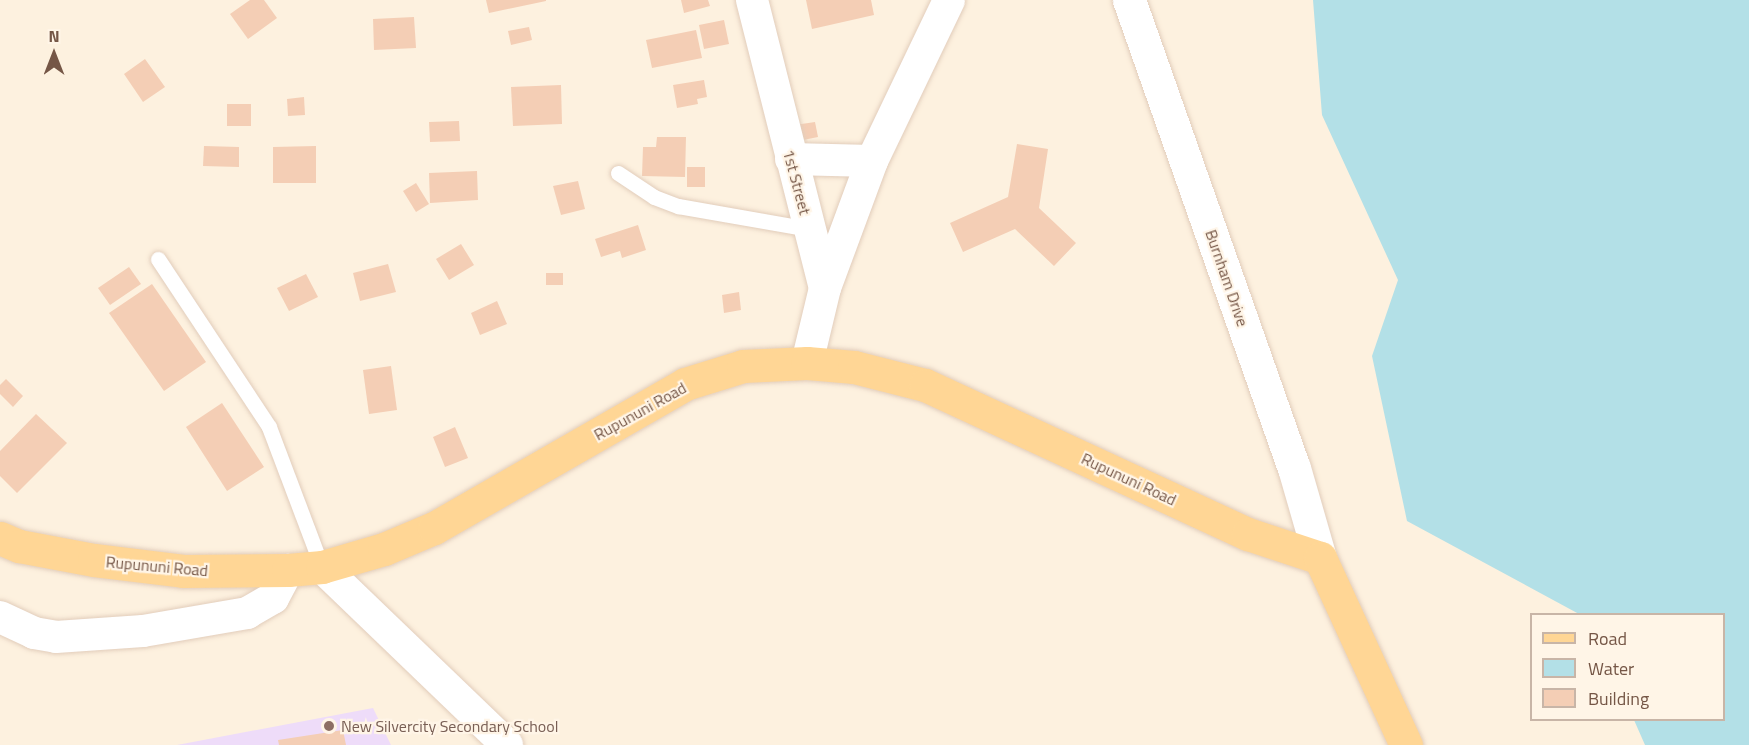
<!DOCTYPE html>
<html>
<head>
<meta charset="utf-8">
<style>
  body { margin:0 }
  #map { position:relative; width:1749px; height:745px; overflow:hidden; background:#fdf1df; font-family:"Titillium Web",sans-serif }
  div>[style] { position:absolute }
  .education>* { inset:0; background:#eedcf9 }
  .water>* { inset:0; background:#b3e0e7 }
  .building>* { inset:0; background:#f4ceb5 }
  .roads { filter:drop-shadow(0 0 2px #e2cdbb) drop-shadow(0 0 2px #e2cdbb) }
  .service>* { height:15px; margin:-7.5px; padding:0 7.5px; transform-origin:7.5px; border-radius:7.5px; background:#fff }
  .minor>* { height:32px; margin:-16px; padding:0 16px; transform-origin:16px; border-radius:16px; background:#fff }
  .tertiary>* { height:33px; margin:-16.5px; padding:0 16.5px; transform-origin:16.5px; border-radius:16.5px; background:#fff }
  .primary>* { height:33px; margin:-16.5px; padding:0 16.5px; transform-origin:16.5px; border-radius:16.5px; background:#ffd695 }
  .dots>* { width:16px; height:16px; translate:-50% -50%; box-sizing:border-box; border:3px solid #fff5e7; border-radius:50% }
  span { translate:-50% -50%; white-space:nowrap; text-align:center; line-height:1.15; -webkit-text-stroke:4.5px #fff5e7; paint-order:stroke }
  .street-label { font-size:16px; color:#755646 }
  .education-label { font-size:16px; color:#785e54 }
  .left { translate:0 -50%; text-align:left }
  .legend { position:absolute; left:1530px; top:613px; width:195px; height:108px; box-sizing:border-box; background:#fff5e7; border:2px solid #c8b5a7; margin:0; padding:8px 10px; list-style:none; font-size:18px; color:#755646 }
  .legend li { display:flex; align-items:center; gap:12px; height:30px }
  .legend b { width:30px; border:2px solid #c8b5a7 }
  .north { position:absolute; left:24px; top:24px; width:60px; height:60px; -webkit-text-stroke:4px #fff5e7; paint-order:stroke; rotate:0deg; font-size:16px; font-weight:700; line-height:24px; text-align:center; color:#755646 }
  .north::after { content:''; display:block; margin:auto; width:21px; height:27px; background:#755646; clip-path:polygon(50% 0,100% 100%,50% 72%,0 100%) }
</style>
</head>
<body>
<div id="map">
  <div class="education">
    <i style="clip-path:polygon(373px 708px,391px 745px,177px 745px)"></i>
  </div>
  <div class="water">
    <i style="clip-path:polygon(1313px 0,1749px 0,1749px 745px,1645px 745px,1634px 720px,1724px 720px,1724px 614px,1579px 614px,1407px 521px,1372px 356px,1398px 280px,1322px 115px)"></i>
  </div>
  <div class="building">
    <i style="clip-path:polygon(250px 0,264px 0,277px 18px,248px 39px,230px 14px)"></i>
    <i style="clip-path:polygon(486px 0,546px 0,546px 1px,489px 13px)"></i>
    <i style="clip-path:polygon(681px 0,708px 0,710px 6px,684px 13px)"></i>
    <i style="clip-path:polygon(806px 0,871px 0,874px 15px,812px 29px)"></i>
    <i style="clip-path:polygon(414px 17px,416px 48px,374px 50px,373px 19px)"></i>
    <i style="clip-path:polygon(724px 20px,729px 44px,704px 49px,699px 25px)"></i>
    <i style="clip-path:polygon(529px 27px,532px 40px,511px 45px,508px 31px)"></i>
    <i style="clip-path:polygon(696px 30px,702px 58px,652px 68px,646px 40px)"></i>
    <i style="clip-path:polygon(145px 59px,165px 87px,143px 102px,124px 74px)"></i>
    <i style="clip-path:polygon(704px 80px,707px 97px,697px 99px,698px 104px,677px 108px,673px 85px)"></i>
    <i style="clip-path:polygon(561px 85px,562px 124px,513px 126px,511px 87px)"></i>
    <i style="clip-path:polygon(304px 97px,305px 115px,288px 116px,287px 99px)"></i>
    <i style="clip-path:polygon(227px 104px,251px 104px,251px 126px,227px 126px)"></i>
    <i style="clip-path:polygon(459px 121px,460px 141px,430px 142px,429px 122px)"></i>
    <i style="clip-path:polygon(815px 122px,818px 137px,798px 141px,795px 125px)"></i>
    <i style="clip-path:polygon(657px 137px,686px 137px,685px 177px,642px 176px,643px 147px,656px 147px)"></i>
    <i style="clip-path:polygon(1017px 144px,1048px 149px,1039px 208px,1076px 243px,1054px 266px,1015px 229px,963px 252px,950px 223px,1008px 197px)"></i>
    <i style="clip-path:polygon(204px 146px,239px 147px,239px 167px,203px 166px)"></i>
    <i style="clip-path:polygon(316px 146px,316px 183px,273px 183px,273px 147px)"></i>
    <i style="clip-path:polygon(687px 167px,705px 167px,705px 187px,687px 187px)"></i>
    <i style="clip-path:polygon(477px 171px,478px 200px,430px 203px,429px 173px)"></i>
    <i style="clip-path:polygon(578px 181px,585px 209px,561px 215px,553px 186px)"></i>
    <i style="clip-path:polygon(416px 183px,429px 204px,416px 212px,403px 191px)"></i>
    <i style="clip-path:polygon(638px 225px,646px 250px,622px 258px,620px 251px,601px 257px,595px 239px)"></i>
    <i style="clip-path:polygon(461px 244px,474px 265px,449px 280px,436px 259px)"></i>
    <i style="clip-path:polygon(388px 264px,396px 292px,360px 301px,353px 273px)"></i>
    <i style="clip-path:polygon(129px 267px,141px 284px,110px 305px,98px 288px)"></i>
    <i style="clip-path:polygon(546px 273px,563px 273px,563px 285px,546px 285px)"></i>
    <i style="clip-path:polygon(306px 274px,318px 297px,289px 311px,277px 288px)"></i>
    <i style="clip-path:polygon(152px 284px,206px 362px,164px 391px,109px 313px)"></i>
    <i style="clip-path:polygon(739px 292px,741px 310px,724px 313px,722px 295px)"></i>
    <i style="clip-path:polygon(497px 301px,507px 324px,480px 335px,471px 313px)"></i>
    <i style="clip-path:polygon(391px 366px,397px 410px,369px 414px,363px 370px)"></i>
    <i style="clip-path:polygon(6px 379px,23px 396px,13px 407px,0 394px,0 385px)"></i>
    <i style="clip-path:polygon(222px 403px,264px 467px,227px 491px,186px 427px)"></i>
    <i style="clip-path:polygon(36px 414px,67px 443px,17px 493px,0 476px,0 451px)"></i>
    <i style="clip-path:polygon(455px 427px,468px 458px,445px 467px,433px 437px)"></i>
    <i style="clip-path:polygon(343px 730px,346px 745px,279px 745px,278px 740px)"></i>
  </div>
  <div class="roads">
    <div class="service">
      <i style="left:618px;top:173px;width:43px;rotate:33.7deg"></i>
      <i style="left:654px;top:197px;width:26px;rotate:21deg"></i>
      <i style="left:678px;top:206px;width:134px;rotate:9.9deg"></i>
      <i style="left:158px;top:259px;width:201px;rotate:56.5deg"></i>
      <i style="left:269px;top:427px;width:150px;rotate:69.3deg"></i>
    </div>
    <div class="minor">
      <i style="left:752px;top:0;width:297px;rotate:75.8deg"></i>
      <i style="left:791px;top:159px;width:81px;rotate:1.4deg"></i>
      <i style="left:807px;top:363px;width:77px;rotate:-76.5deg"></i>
      <i style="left:825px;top:288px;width:135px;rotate:-69.7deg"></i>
      <i style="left:872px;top:161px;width:178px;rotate:-64.4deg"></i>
      <i style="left:322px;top:567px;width:257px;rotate:43.9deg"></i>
      <i style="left:0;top:617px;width:38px;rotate:25deg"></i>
      <i style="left:34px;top:633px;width:22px;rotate:10deg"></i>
      <i style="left:56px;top:637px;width:87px;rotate:-3.9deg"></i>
      <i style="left:143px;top:631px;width:106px;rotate:-9.8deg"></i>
      <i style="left:247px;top:613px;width:30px;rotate:-30deg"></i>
      <i style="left:273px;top:598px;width:32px;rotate:-62deg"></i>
    </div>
    <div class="tertiary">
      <i style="left:1129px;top:0;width:496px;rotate:70.6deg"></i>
      <i style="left:1294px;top:468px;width:94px;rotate:73.9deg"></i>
    </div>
    <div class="primary">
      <i style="left:0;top:538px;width:21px;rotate:23deg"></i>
      <i style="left:19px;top:546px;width:76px;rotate:10.6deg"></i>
      <i style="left:94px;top:560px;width:90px;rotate:7deg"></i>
      <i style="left:183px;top:571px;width:105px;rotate:-0.5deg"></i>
      <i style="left:288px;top:570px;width:34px;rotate:-5deg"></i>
      <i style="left:322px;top:567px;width:65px;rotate:-16.2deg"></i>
      <i style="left:384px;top:549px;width:54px;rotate:-22.8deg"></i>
      <i style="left:434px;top:528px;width:289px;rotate:-29.8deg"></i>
      <i style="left:685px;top:384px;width:61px;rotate:-17.2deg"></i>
      <i style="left:743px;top:366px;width:64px;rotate:-2.7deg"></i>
      <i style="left:807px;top:363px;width:47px;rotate:4.9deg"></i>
      <i style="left:854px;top:367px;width:73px;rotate:14.2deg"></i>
      <i style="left:925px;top:385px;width:356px;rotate:24.8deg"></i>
      <i style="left:1248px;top:534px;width:76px;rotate:18.4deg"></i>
      <i style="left:1320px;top:558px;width:206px;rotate:65.3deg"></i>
    </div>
  </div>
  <div class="dots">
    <i style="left:329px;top:726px;background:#8d6e63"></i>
  </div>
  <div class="street-label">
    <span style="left:797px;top:182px;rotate:75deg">1st Street</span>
    <span style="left:1227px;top:278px;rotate:71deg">Burnham Drive</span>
    <span style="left:640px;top:411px;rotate:-29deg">Rupununi Road</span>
    <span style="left:1129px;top:479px;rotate:25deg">Rupununi Road</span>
    <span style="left:157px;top:566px;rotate:5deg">Rupununi Road</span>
  </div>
  <div class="education-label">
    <span class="left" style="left:341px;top:726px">New Silvercity Secondary School</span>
  </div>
  <ul class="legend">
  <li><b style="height:8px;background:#ffd695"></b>Road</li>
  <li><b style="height:16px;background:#b3e0e7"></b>Water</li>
  <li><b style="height:16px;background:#f4ceb5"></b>Building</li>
  </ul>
  <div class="north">N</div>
</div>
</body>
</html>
